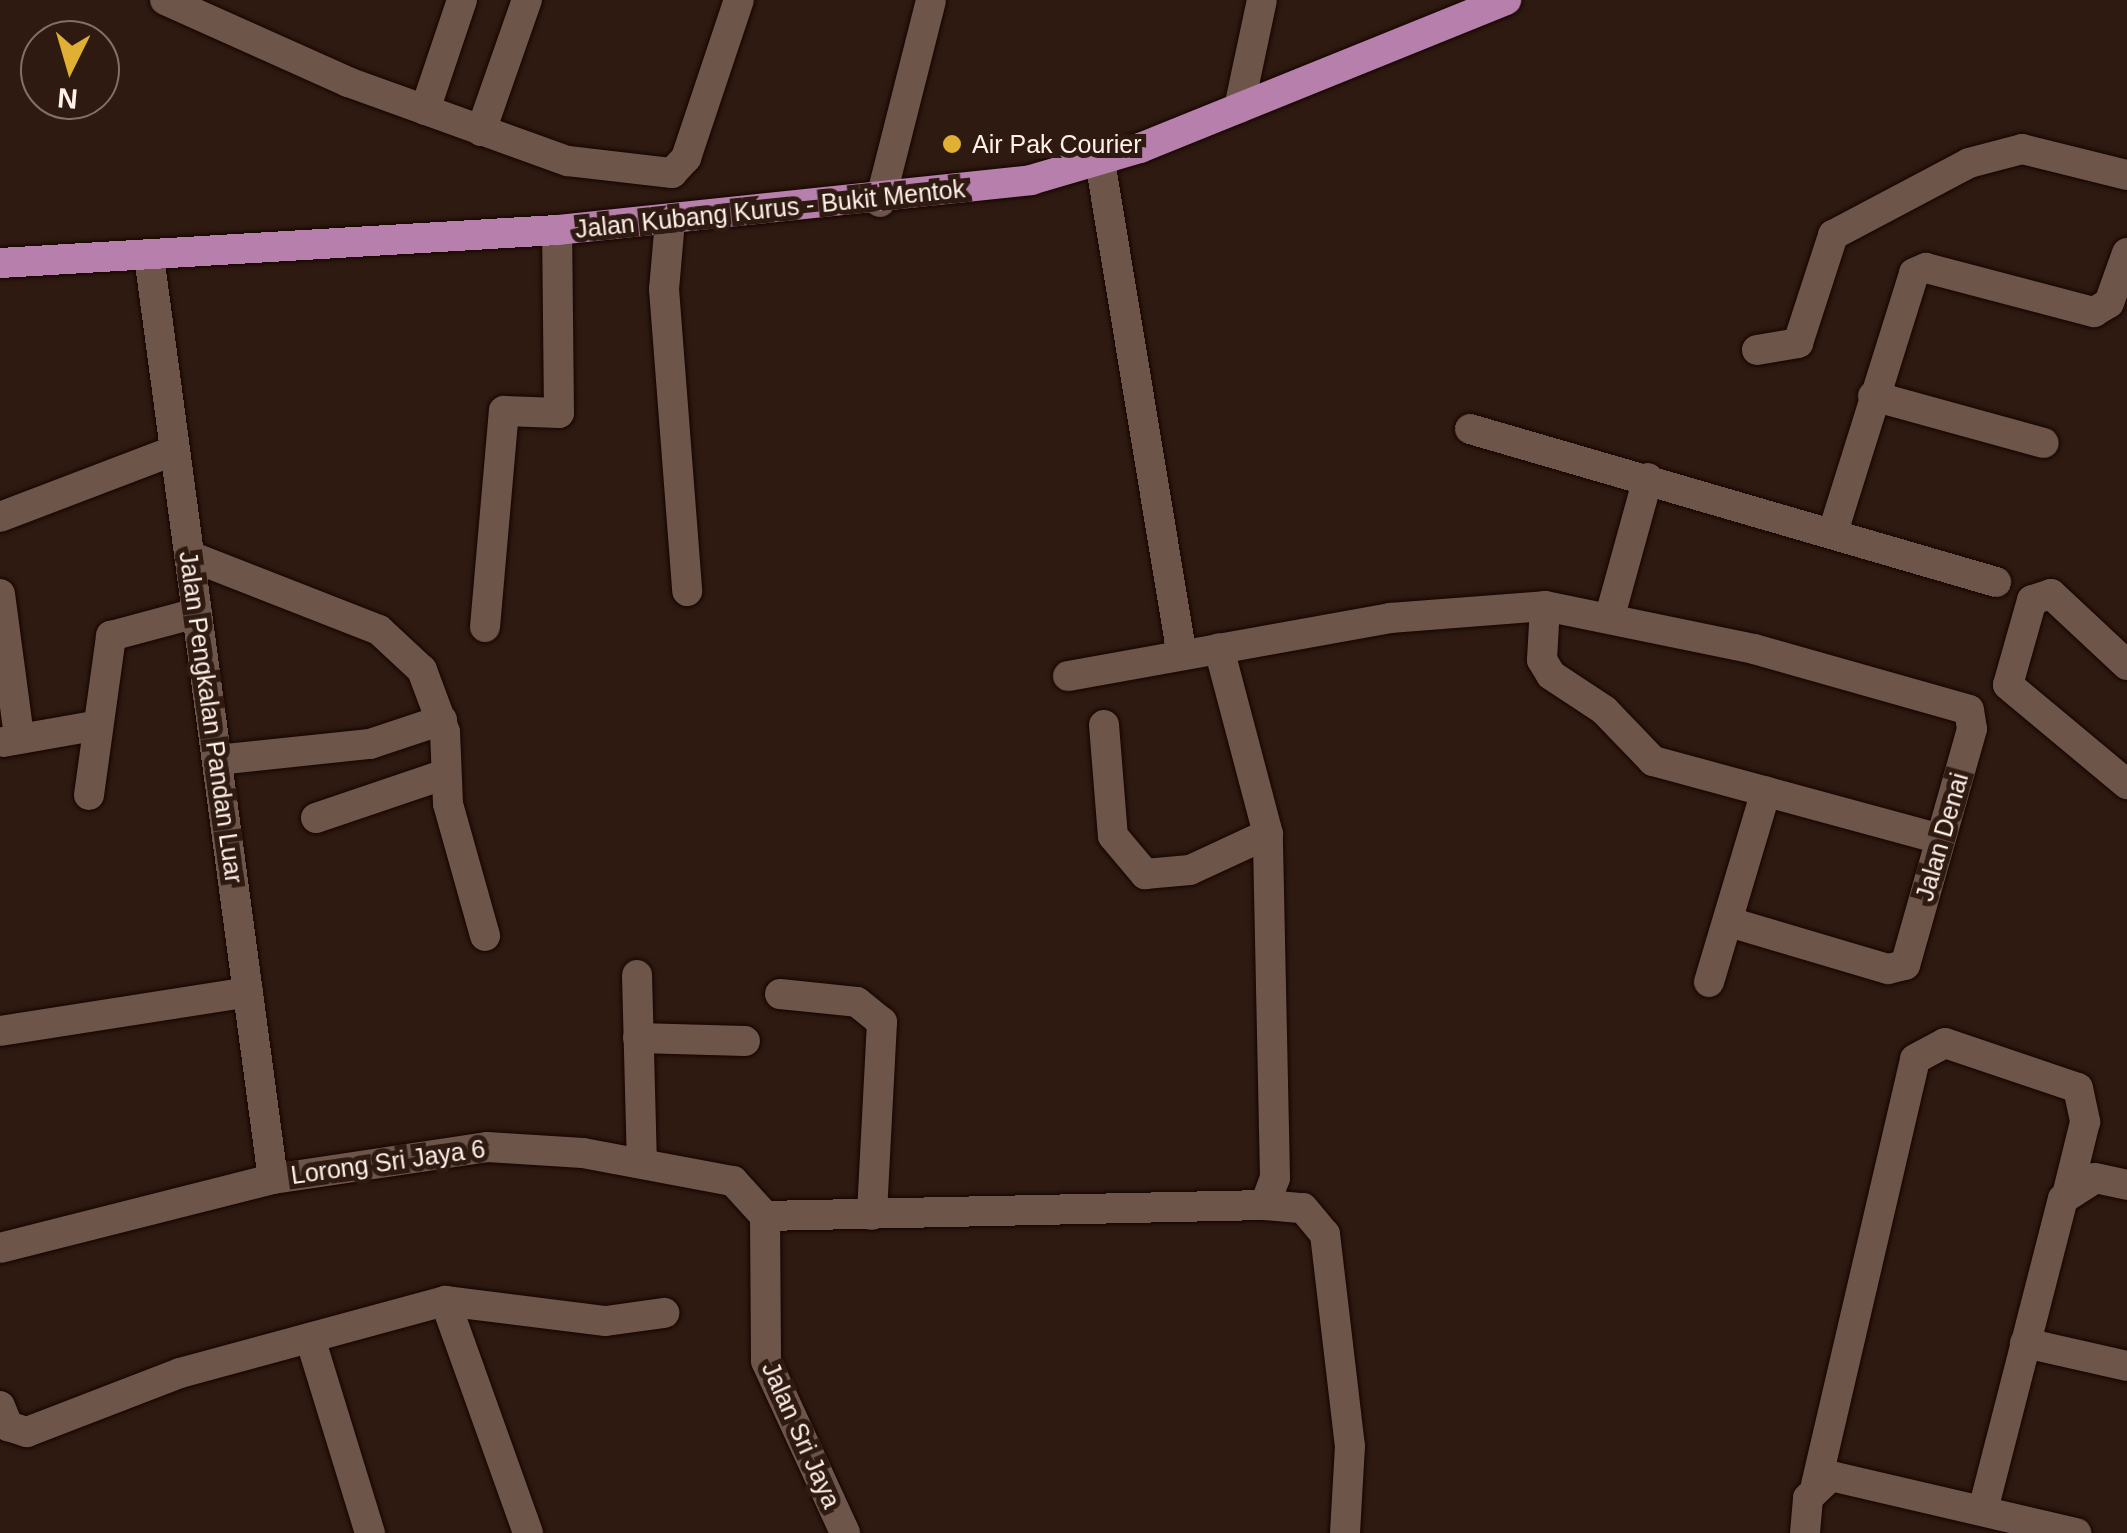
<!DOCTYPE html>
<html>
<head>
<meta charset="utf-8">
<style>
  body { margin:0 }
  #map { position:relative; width:2127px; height:1533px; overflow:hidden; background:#2e1a10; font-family:Arial,sans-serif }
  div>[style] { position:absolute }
  .roads { filter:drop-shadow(0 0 2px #150400) drop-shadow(0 0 2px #150400) }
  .minor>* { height:30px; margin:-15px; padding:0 15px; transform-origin:15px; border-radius:15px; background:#6d554a }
  .major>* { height:30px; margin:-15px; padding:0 15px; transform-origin:15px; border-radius:15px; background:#b780ac }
  .dots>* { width:28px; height:28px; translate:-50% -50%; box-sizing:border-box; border:5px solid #2e1a10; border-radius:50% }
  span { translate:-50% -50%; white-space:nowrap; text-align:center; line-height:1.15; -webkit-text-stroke:10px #2e1a10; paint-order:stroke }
  .poi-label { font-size:25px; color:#fff0e9 }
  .left { translate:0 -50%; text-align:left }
  .street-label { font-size:25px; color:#fff0e9 }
  .north { position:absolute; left:20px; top:20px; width:100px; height:100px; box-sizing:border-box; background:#2e1a10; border:2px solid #827067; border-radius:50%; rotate:185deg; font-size:28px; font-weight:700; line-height:40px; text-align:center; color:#fff0e9 }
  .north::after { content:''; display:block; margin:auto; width:35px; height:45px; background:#e0b034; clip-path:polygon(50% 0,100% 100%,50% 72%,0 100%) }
</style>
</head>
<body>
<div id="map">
  <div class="roads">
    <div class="minor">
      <i style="left:165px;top:0;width:201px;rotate:24.1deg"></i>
      <i style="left:348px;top:82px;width:234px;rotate:19.8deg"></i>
      <i style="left:568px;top:161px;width:105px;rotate:6.6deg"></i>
      <i style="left:672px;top:173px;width:21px;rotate:-47deg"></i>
      <i style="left:686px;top:158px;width:167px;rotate:-71.5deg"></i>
      <i style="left:1239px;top:108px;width:110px;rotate:-78deg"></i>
      <i style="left:425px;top:110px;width:116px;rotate:-71.4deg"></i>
      <i style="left:481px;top:131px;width:139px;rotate:-70.7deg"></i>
      <i style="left:1100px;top:161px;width:500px;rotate:80.6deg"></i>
      <i style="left:880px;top:202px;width:208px;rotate:-75.8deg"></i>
      <i style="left:670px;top:221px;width:68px;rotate:95deg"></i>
      <i style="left:664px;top:289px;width:303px;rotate:85.6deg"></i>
      <i style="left:149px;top:256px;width:931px;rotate:82.35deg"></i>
      <i style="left:1757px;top:350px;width:42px;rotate:-9.7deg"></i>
      <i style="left:1798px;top:343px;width:114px;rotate:-72deg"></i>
      <i style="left:1833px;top:235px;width:154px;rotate:-27.9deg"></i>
      <i style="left:1969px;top:163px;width:55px;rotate:-14.8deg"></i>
      <i style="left:2022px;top:149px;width:108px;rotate:13.9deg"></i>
      <i style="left:1873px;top:396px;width:177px;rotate:15.4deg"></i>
      <i style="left:1470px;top:429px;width:548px;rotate:16.22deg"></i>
      <i style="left:0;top:517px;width:187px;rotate:-20.9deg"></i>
      <i style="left:1833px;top:532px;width:271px;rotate:-72.6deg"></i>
      <i style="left:1914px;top:273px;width:13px;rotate:-23deg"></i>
      <i style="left:1926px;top:268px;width:174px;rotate:14.7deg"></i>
      <i style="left:2094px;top:312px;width:17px;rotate:-31deg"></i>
      <i style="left:2109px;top:303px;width:53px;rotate:-70.2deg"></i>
      <i style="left:190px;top:556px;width:203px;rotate:21.4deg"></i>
      <i style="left:379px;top:630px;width:59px;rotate:42.9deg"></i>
      <i style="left:422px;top:670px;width:66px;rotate:69.6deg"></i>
      <i style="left:445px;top:732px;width:72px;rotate:87.6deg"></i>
      <i style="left:448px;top:804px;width:137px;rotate:74.3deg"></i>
      <i style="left:0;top:594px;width:144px;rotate:82.4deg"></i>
      <i style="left:1545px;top:606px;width:54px;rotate:93.2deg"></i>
      <i style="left:1542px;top:660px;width:17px;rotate:59deg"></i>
      <i style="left:1551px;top:675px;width:64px;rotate:33.4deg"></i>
      <i style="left:1604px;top:710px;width:71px;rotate:46.1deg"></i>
      <i style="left:1653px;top:761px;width:297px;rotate:15.2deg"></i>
      <i style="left:1610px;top:616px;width:143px;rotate:-74.6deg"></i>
      <i style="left:485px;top:627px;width:217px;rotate:-85deg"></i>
      <i style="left:504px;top:411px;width:55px;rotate:2.1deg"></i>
      <i style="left:559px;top:413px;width:183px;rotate:-90.6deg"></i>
      <i style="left:2127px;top:665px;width:104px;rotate:-136.9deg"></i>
      <i style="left:2051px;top:594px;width:20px;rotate:162deg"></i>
      <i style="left:2032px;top:600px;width:88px;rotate:105.8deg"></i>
      <i style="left:2008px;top:685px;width:155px;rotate:39.8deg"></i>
      <i style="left:1068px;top:676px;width:327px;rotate:-10.2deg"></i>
      <i style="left:1390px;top:618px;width:155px;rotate:-4.4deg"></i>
      <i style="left:1545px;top:606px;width:213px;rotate:11.6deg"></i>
      <i style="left:1754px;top:649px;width:223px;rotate:15.8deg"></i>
      <i style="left:1969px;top:710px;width:19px;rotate:81deg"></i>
      <i style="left:1972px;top:729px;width:245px;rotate:105.8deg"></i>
      <i style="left:1905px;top:965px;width:17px;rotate:167deg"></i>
      <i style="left:1888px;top:969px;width:166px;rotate:-163.5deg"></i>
      <i style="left:1104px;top:725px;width:111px;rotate:85.4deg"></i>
      <i style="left:1113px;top:836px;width:50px;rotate:49.9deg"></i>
      <i style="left:1145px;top:874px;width:45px;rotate:-5.1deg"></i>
      <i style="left:1190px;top:870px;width:86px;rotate:-24.8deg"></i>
      <i style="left:3px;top:742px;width:92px;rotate:-10deg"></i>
      <i style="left:217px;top:760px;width:154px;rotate:-6deg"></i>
      <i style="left:370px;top:744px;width:76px;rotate:-18.4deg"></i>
      <i style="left:89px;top:795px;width:161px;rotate:-82.1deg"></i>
      <i style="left:111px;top:636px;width:89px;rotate:-15deg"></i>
      <i style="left:316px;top:818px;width:137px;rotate:-18.7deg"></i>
      <i style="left:637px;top:975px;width:188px;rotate:88.5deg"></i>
      <i style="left:1709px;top:982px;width:199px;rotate:-73.4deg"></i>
      <i style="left:780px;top:994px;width:77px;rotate:5.9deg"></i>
      <i style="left:857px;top:1002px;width:32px;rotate:39deg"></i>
      <i style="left:882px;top:1022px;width:193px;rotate:93deg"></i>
      <i style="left:0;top:1031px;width:251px;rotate:-8.9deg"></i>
      <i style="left:638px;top:1038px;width:107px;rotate:1.6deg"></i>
      <i style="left:1265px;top:1205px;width:38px;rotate:5deg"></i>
      <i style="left:1303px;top:1208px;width:34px;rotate:50deg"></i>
      <i style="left:1325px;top:1234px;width:213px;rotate:83.3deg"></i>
      <i style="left:1350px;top:1446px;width:87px;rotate:93.3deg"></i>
      <i style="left:765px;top:1216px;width:500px;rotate:-1.26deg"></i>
      <i style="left:1265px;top:1205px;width:29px;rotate:-70deg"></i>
      <i style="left:1275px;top:1178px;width:344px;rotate:-91.2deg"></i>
      <i style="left:1268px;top:834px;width:192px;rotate:-104.8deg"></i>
      <i style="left:765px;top:1216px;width:145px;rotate:89.6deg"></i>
      <i style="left:766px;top:1361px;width:189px;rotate:65.3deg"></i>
      <i style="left:0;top:1248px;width:282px;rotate:-14.2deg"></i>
      <i style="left:273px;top:1179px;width:216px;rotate:-8.5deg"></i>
      <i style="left:487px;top:1147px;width:96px;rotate:3.6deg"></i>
      <i style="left:583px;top:1153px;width:153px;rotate:10.6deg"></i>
      <i style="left:733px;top:1181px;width:47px;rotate:47.6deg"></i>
      <i style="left:445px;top:1301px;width:246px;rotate:70.3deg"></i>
      <i style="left:310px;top:1338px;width:204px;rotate:72.9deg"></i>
      <i style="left:2025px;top:1343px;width:105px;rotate:12.7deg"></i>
      <i style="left:0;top:1406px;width:22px;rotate:68deg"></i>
      <i style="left:8px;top:1426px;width:20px;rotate:18deg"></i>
      <i style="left:27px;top:1432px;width:164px;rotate:-21.1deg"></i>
      <i style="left:180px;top:1373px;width:275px;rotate:-15.2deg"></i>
      <i style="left:445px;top:1301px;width:162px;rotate:7.1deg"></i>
      <i style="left:606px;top:1321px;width:59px;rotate:-7.9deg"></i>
      <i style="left:1816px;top:1485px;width:437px;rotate:-76.9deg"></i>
      <i style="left:1915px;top:1059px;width:34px;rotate:-28deg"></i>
      <i style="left:1945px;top:1043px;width:140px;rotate:18.7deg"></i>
      <i style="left:2078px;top:1088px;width:35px;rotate:78deg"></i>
      <i style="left:2085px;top:1122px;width:71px;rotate:103.8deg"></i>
      <i style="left:1983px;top:1510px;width:321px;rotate:-75.6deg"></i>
      <i style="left:2063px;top:1199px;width:38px;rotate:-33deg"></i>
      <i style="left:2095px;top:1178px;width:33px;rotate:12deg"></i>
      <i style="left:1805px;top:1533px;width:35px;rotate:-85deg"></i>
      <i style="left:1808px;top:1498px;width:32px;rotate:-44deg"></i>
      <i style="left:1831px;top:1476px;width:252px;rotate:13.1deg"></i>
    </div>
    <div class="major">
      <i style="left:0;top:263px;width:558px;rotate:-3.39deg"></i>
      <i style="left:557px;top:230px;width:477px;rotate:-6deg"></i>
      <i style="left:1031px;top:180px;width:114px;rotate:-16.4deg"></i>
      <i style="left:1140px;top:148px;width:395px;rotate:-22deg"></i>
    </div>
  </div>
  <div class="dots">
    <i style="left:952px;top:144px;background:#e0b034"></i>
  </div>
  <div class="poi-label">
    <span class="left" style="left:972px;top:144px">Air Pak Courier</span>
  </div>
  <div class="street-label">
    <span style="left:770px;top:209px;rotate:-6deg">Jalan Kubang Kurus - Bukit Mentok</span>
    <span style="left:211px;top:717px;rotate:82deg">Jalan Pengkalan Pandan Luar</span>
    <span style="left:1942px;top:837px;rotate:-74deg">Jalan Denai</span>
    <span style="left:388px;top:1162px;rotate:-8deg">Lorong Sri Jaya 6</span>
    <span style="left:801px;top:1435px;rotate:66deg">Jalan Sri Jaya</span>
  </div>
  <div class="north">N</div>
</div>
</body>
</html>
